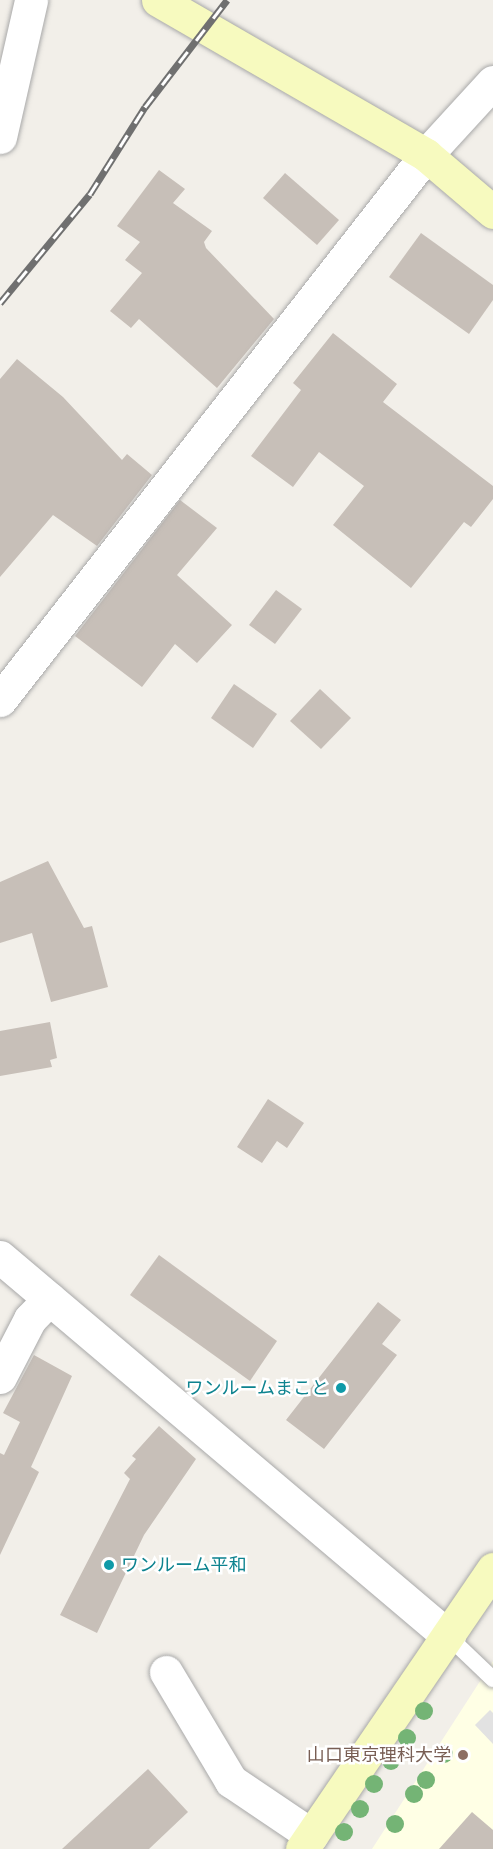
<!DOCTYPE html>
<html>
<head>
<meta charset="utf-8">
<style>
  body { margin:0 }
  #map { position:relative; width:493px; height:1849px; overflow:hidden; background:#f2efe9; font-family:"PT Sans","Noto Sans JP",sans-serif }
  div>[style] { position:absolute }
  .education>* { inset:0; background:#ffffe5 }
  .parking>* { inset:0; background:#e2e2e2 }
  .building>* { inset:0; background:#c7bfb8 }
  .roads { filter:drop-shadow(0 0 2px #a9a9a9) drop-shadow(0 0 2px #a9a9a9) }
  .lane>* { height:16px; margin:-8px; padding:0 8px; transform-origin:8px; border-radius:8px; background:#fff }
  .street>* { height:33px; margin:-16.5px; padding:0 16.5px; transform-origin:16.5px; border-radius:16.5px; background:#fff }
  .secondary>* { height:33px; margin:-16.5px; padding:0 16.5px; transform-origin:16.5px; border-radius:16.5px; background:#f7fabf }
  .rail>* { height:7px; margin-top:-3.5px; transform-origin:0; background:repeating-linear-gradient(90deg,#fff 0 14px,#707070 0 28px); box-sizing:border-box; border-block:2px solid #707070 }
  .trees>* { width:18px; height:18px; margin:-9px; border-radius:50%; background:#74b475 }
  .dots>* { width:16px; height:16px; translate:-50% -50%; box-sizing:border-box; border:3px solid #fff; border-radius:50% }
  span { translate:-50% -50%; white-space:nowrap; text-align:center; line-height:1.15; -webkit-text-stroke:5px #fff; paint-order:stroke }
  .culture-label { font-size:18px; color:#0d838f }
  .right { translate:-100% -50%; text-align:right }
  .left { translate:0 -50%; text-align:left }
  .education-label { font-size:18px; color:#785e54 }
</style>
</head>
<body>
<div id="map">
  <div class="education">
    <i style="clip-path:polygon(493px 1661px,493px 1849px,372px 1849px)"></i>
  </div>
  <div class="parking">
    <i style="clip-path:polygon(490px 1710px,493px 1713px,493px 1744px,475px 1725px)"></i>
  </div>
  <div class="building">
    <i style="clip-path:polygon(159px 170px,185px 189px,173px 203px,212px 231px,204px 242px,206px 248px,274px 319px,217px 388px,139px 319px,131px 328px,110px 311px,142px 273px,125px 260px,140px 242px,117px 226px)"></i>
    <i style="clip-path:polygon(285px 173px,339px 220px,317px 245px,263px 198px)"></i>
    <i style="clip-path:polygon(421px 233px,493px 285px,493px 300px,469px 334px,389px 277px)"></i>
    <i style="clip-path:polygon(333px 333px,397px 384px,383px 402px,493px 486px,493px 499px,471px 527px,464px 522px,411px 588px,333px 525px,364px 486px,319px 452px,293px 487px,251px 456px,301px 390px,293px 383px)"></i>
    <i style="clip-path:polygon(17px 359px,63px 397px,122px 460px,127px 454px,152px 475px,97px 546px,53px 515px,0 577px,0 379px)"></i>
    <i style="clip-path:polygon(180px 500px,217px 528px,177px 575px,232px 625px,197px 663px,175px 644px,142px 687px,75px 636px)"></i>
    <i style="clip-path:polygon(276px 590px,302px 609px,275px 644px,249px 625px)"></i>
    <i style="clip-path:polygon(234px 684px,277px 714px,253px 748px,211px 718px)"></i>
    <i style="clip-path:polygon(320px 689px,351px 718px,321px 749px,290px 721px)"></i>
    <i style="clip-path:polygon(48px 861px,84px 928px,92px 926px,108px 987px,51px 1002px,32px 933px,0 943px,0 882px)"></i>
    <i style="clip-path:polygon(50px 1022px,57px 1058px,50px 1060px,52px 1067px,0 1076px,0 1031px)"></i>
    <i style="clip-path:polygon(268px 1099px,304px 1123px,287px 1148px,277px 1141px,262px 1163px,237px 1147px)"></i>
    <i style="clip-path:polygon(159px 1255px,277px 1341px,250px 1381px,130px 1295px)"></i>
    <i style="clip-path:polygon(378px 1302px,401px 1320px,382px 1344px,397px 1355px,324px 1449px,286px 1420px)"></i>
    <i style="clip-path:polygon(34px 1355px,72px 1376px,31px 1467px,39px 1472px,0 1555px,0 1453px,4px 1455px,20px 1422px,3px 1413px)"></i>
    <i style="clip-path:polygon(159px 1426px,196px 1459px,144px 1535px,97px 1633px,60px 1615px,130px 1479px,124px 1473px,136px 1459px,132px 1456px)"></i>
    <i style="clip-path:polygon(148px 1769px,188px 1812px,149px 1849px,62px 1849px)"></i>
    <i style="clip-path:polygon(472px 1812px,493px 1830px,493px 1849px,439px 1849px)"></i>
  </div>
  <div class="roads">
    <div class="lane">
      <i style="left:449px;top:1637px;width:61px;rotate:43.7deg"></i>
    </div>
    <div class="street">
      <i style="left:0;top:137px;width:140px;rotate:-77.2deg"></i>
      <i style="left:0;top:700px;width:692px;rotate:-51.99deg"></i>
      <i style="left:426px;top:155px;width:99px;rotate:-47.5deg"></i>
      <i style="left:0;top:1257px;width:588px;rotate:40.24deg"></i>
      <i style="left:0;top:1377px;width:65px;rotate:-62.7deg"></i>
      <i style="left:30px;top:1319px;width:28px;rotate:-46deg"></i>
      <i style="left:166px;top:1672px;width:127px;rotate:59.2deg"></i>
      <i style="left:231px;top:1781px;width:97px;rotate:34deg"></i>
    </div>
    <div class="secondary">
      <i style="left:158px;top:0;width:310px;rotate:30deg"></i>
      <i style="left:426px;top:155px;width:88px;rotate:40.4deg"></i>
      <i style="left:302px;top:1849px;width:339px;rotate:-55.7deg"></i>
    </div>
  </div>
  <div class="rail">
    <i style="left:0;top:303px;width:141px;rotate:-50.5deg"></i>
    <i style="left:90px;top:194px;width:103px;rotate:-57.7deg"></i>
    <i style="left:145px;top:107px;width:135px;rotate:-52.5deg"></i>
  </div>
  <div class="trees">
    <i style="left:424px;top:1711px"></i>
    <i style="left:407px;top:1738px"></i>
    <i style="left:444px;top:1754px"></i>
    <i style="left:391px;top:1761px"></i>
    <i style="left:426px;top:1780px"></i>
    <i style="left:374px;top:1784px"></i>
    <i style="left:414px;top:1794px"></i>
    <i style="left:360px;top:1809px"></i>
    <i style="left:395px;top:1824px"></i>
    <i style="left:344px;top:1832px"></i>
  </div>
  <div class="dots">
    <i style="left:341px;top:1388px;background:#0f9aa8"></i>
    <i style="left:109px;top:1565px;background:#0f9aa8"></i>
    <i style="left:463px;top:1755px;background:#8d6e63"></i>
  </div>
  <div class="culture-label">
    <span class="right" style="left:329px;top:1388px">ワンルームまこと</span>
    <span class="left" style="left:121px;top:1565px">ワンルーム平和</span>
  </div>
  <div class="education-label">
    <span class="right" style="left:451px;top:1755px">山口東京理科大学</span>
  </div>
</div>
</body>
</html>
